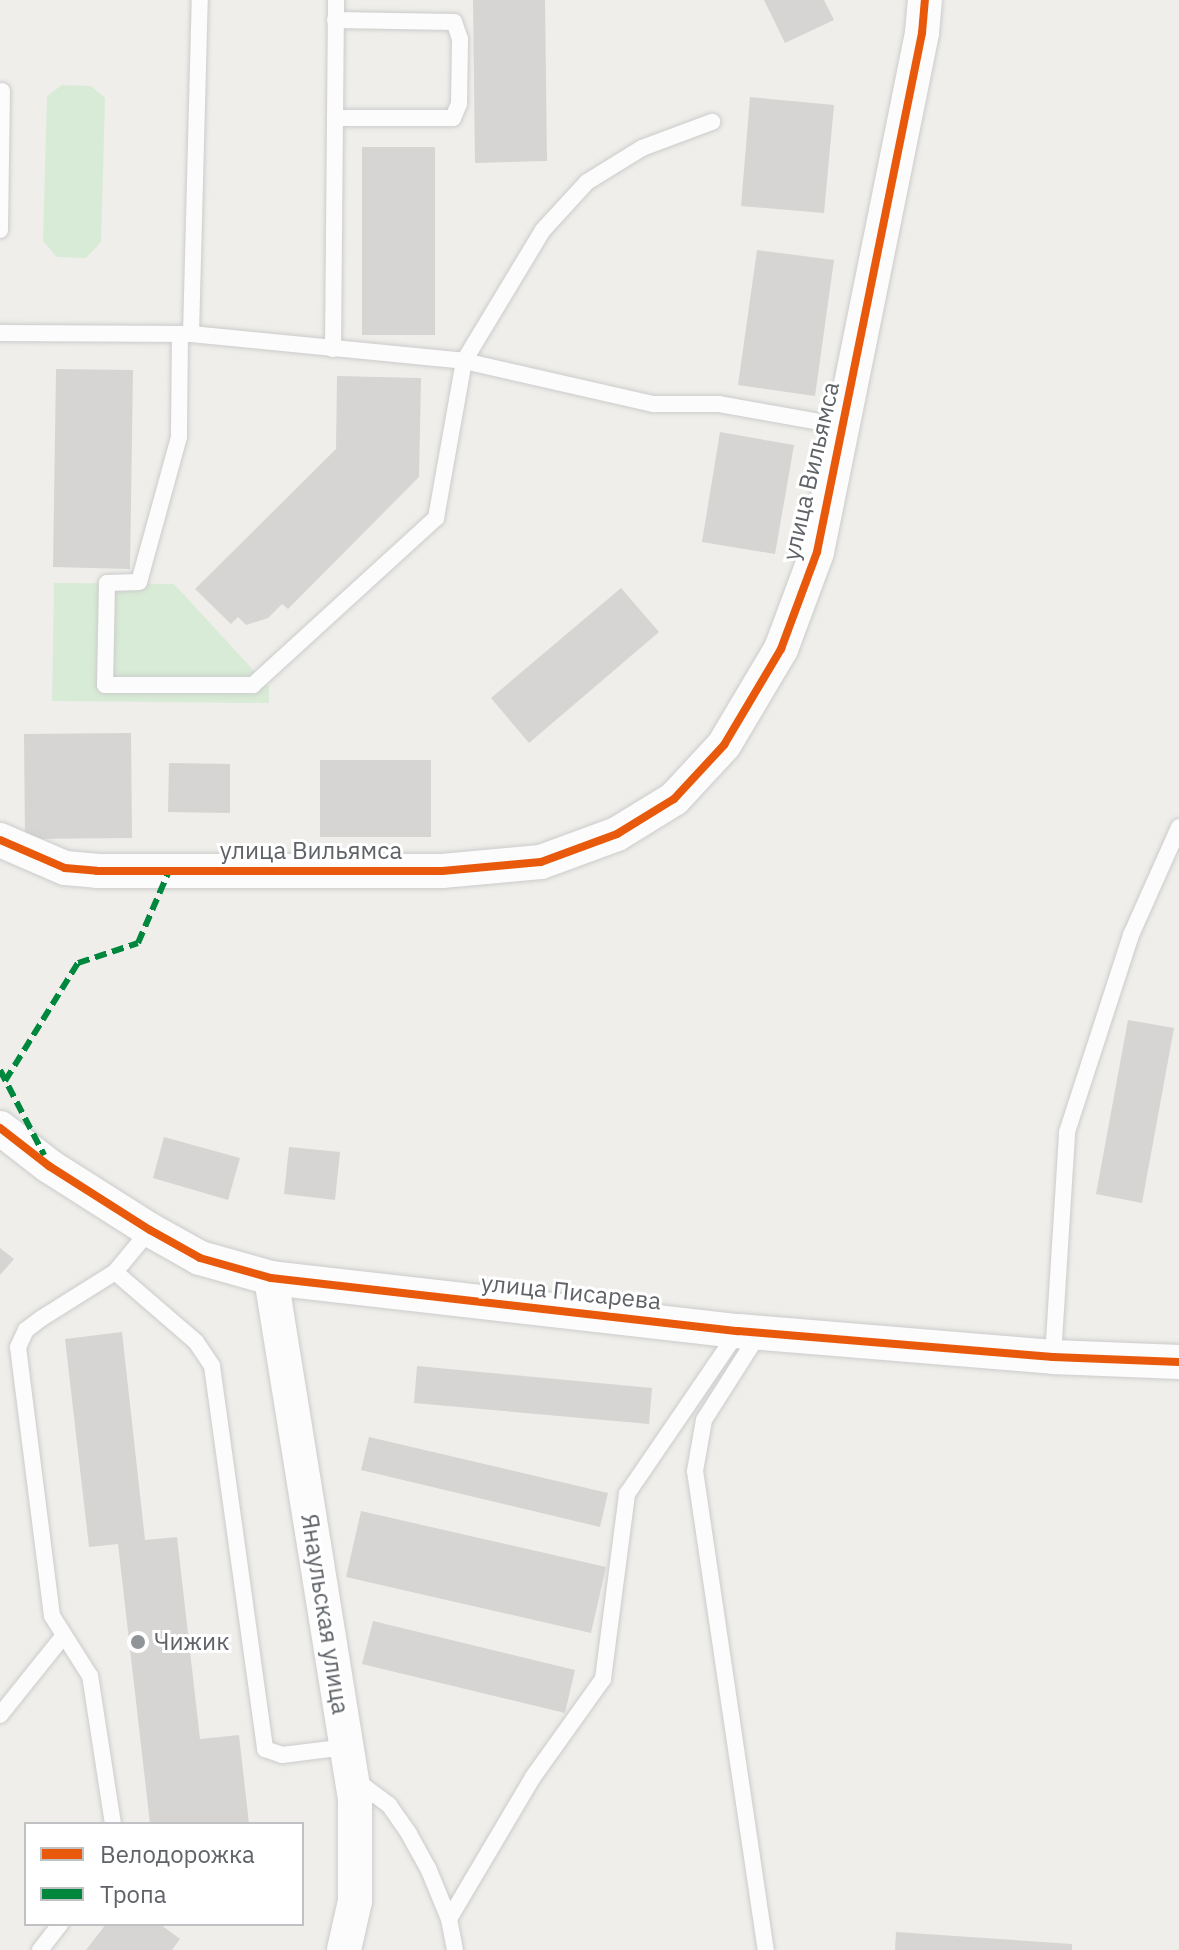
<!DOCTYPE html>
<html>
<head>
<meta charset="utf-8">
<style>
  body { margin:0 }
  #map { position:relative; width:1179px; height:1950px; overflow:hidden; background:#efeeea; font-family:"IBM Plex Sans",sans-serif }
  div>[style] { position:absolute }
  .green>* { inset:0; background:#d8ebd6 }
  .building>* { inset:0; background:#d6d5d3 }
  .roads { filter:drop-shadow(0 0 2px #cbcccc) drop-shadow(0 0 2px #cbcccc) }
  .lane>* { height:16px; margin:-8px; padding:0 8px; transform-origin:8px; border-radius:8px; background:#fdfcfc }
  .street>* { height:34px; margin:-17px; padding:0 17px; transform-origin:17px; border-radius:17px; background:#fdfcfc }
  .quiet>* { height:6px; margin-top:-3px; transform-origin:0; background:repeating-linear-gradient(90deg,#00873e 0 12px,transparent 0 18px) }
  .cycleway>* { height:8px; margin:-4px; padding:0 4px; transform-origin:4px; border-radius:4px; background:#e8590c }
  .dots>* { width:22px; height:22px; translate:-50% -50%; box-sizing:border-box; border:4px solid #fff; border-radius:50% }
  span { translate:-50% -50%; white-space:nowrap; text-align:center; line-height:1.15; -webkit-text-stroke:6px #fff; paint-order:stroke }
  .street-label { font-size:24px; color:#5f6368 }
  .poi-label { font-size:24px; color:#5f6368 }
  .left { translate:0 -50%; text-align:left }
  .legend { position:absolute; left:24px; top:1822px; width:280px; height:104px; box-sizing:border-box; background:#fff; border:2px solid #bfc1c3; margin:0; padding:10px 14px; list-style:none; font-size:24px; color:#5f6368 }
  .legend li { display:flex; align-items:center; gap:16px; height:40px }
  .legend b { width:40px; border:2px solid #bfc1c3 }
</style>
</head>
<body>
<div id="map">
  <div class="green">
    <i style="clip-path:polygon(62px 85px,91px 86px,105px 98px,101px 242px,86px 258px,57px 257px,43px 241px,47px 96px)"></i>
    <i style="clip-path:polygon(54px 583px,174px 584px,269px 687px,269px 703px,52px 701px)"></i>
  </div>
  <div class="building">
    <i style="clip-path:polygon(473px 0,545px 0,547px 161px,475px 163px)"></i>
    <i style="clip-path:polygon(764px 0,824px 0,834px 20px,785px 43px)"></i>
    <i style="clip-path:polygon(750px 97px,834px 105px,824px 213px,741px 206px)"></i>
    <i style="clip-path:polygon(362px 147px,435px 147px,435px 335px,362px 335px)"></i>
    <i style="clip-path:polygon(757px 250px,834px 260px,815px 396px,738px 385px)"></i>
    <i style="clip-path:polygon(56px 369px,133px 370px,130px 569px,53px 567px)"></i>
    <i style="clip-path:polygon(337px 376px,421px 378px,419px 477px,288px 609px,282px 604px,268px 618px,246px 625px,238px 617px,231px 624px,195px 589px,336px 449px)"></i>
    <i style="clip-path:polygon(720px 432px,794px 445px,775px 554px,702px 542px)"></i>
    <i style="clip-path:polygon(621px 588px,659px 632px,529px 743px,491px 698px)"></i>
    <i style="clip-path:polygon(131px 733px,132px 838px,25px 839px,24px 734px)"></i>
    <i style="clip-path:polygon(320px 760px,431px 760px,431px 837px,320px 837px)"></i>
    <i style="clip-path:polygon(169px 763px,230px 764px,230px 813px,168px 812px)"></i>
    <i style="clip-path:polygon(1128px 1020px,1174px 1028px,1142px 1203px,1096px 1194px)"></i>
    <i style="clip-path:polygon(164px 1137px,240px 1158px,228px 1200px,153px 1178px)"></i>
    <i style="clip-path:polygon(289px 1147px,340px 1152px,335px 1200px,284px 1194px)"></i>
    <i style="clip-path:polygon(0 1248px,14px 1259px,0 1275px)"></i>
    <i style="clip-path:polygon(122px 1332px,145px 1540px,177px 1537px,200px 1739px,239px 1735px,249px 1824px,150px 1824px,118px 1544px,89px 1547px,65px 1339px)"></i>
    <i style="clip-path:polygon(417px 1366px,652px 1388px,649px 1424px,414px 1403px)"></i>
    <i style="clip-path:polygon(369px 1437px,608px 1493px,600px 1527px,361px 1470px)"></i>
    <i style="clip-path:polygon(361px 1511px,606px 1567px,591px 1633px,346px 1577px)"></i>
    <i style="clip-path:polygon(373px 1621px,575px 1670px,565px 1713px,362px 1664px)"></i>
    <i style="clip-path:polygon(106px 1924px,160px 1924px,180px 1939px,172px 1950px,86px 1950px)"></i>
    <i style="clip-path:polygon(896px 1932px,1072px 1944px,1072px 1950px,895px 1950px)"></i>
  </div>
  <div class="roads">
    <div class="lane">
      <i style="left:335px;top:118px;width:118px"></i>
      <i style="left:453px;top:118px;width:15px;rotate:-67deg"></i>
      <i style="left:459px;top:104px;width:65px;rotate:-89.1deg"></i>
      <i style="left:460px;top:39px;width:18px;rotate:-109deg"></i>
      <i style="left:454px;top:22px;width:119px;rotate:-179deg"></i>
      <i style="left:0;top:230px;width:139px;rotate:-89.2deg"></i>
      <i style="left:0;top:333px;width:191px;rotate:0.3deg"></i>
      <i style="left:191px;top:334px;width:274px;rotate:5.6deg"></i>
      <i style="left:464px;top:361px;width:153px;rotate:-58.9deg"></i>
      <i style="left:543px;top:230px;width:65px;rotate:-47.5deg"></i>
      <i style="left:587px;top:182px;width:65px;rotate:-31.7deg"></i>
      <i style="left:642px;top:148px;width:75px;rotate:-20.4deg"></i>
      <i style="left:180px;top:334px;width:103px;rotate:90.6deg"></i>
      <i style="left:179px;top:437px;width:150px;rotate:105.4deg"></i>
      <i style="left:139px;top:582px;width:32px;rotate:178deg"></i>
      <i style="left:107px;top:583px;width:102px;rotate:91.1deg"></i>
      <i style="left:105px;top:685px;width:148px"></i>
      <i style="left:253px;top:685px;width:248px;rotate:-42.4deg"></i>
      <i style="left:436px;top:518px;width:159px;rotate:-79.9deg"></i>
      <i style="left:464px;top:361px;width:195px;rotate:12.8deg"></i>
      <i style="left:654px;top:404px;width:65px"></i>
      <i style="left:719px;top:404px;width:125px;rotate:10.1deg"></i>
      <i style="left:191px;top:334px;width:334px;rotate:-88.5deg"></i>
      <i style="left:333px;top:349px;width:349px;rotate:-89.5deg"></i>
      <i style="left:115px;top:1272px;width:107px;rotate:40.8deg"></i>
      <i style="left:196px;top:1342px;width:29px;rotate:56deg"></i>
      <i style="left:212px;top:1366px;width:387px;rotate:82.1deg"></i>
      <i style="left:265px;top:1749px;width:18px;rotate:19deg"></i>
      <i style="left:282px;top:1755px;width:64px;rotate:-7.1deg"></i>
      <i style="left:760px;top:1332px;width:104px;rotate:122.5deg"></i>
      <i style="left:704px;top:1420px;width:52px;rotate:100deg"></i>
      <i style="left:695px;top:1471px;width:484px;rotate:81.6deg"></i>
      <i style="left:1053px;top:1357px;width:225px;rotate:-86.4deg"></i>
      <i style="left:1067px;top:1132px;width:207px;rotate:-72deg"></i>
      <i style="left:1131px;top:935px;width:118px;rotate:-66deg"></i>
      <i style="left:0;top:1715px;width:102px;rotate:-51.3deg"></i>
      <i style="left:354px;top:1779px;width:44px;rotate:36.6deg"></i>
      <i style="left:389px;top:1805px;width:35px;rotate:55deg"></i>
      <i style="left:409px;top:1834px;width:39px;rotate:61deg"></i>
      <i style="left:428px;top:1868px;width:55px;rotate:67.6deg"></i>
      <i style="left:449px;top:1919px;width:32px;rotate:79deg"></i>
      <i style="left:113px;top:1824px;width:150px;rotate:-98.8deg"></i>
      <i style="left:90px;top:1676px;width:71px;rotate:-122.3deg"></i>
      <i style="left:52px;top:1616px;width:271px;rotate:-97.2deg"></i>
      <i style="left:18px;top:1347px;width:19px;rotate:-65deg"></i>
      <i style="left:26px;top:1330px;width:20px;rotate:-37deg"></i>
      <i style="left:42px;top:1318px;width:86px;rotate:-32.2deg"></i>
      <i style="left:115px;top:1272px;width:55px;rotate:-50.2deg"></i>
      <i style="left:449px;top:1919px;width:165px;rotate:-59.4deg"></i>
      <i style="left:533px;top:1777px;width:120px;rotate:-54.5deg"></i>
      <i style="left:603px;top:1679px;width:187px;rotate:-82.6deg"></i>
      <i style="left:627px;top:1494px;width:197px;rotate:-55.7deg"></i>
      <i style="left:40px;top:1950px;width:33px;rotate:-52deg"></i>
    </div>
    <div class="street">
      <i style="left:0;top:840px;width:71px;rotate:23.3deg"></i>
      <i style="left:65px;top:868px;width:32px;rotate:5deg"></i>
      <i style="left:97px;top:871px;width:345px"></i>
      <i style="left:442px;top:871px;width:99px;rotate:-5.2deg"></i>
      <i style="left:541px;top:862px;width:81px;rotate:-20.2deg"></i>
      <i style="left:617px;top:834px;width:67px;rotate:-31.6deg"></i>
      <i style="left:674px;top:799px;width:74px;rotate:-47.2deg"></i>
      <i style="left:724px;top:745px;width:112px;rotate:-59.3deg"></i>
      <i style="left:781px;top:649px;width:103px;rotate:-69.6deg"></i>
      <i style="left:817px;top:552px;width:530px;rotate:-78.56deg"></i>
      <i style="left:922px;top:33px;width:33px;rotate:-85deg"></i>
      <i style="left:0;top:1128px;width:62px;rotate:37.8deg"></i>
      <i style="left:49px;top:1166px;width:120px;rotate:32.4deg"></i>
      <i style="left:150px;top:1230px;width:57px;rotate:29.2deg"></i>
      <i style="left:200px;top:1258px;width:74px;rotate:15.7deg"></i>
      <i style="left:271px;top:1278px;width:470px;rotate:6.5deg"></i>
      <i style="left:738px;top:1331px;width:316px;rotate:4.7deg"></i>
      <i style="left:1053px;top:1357px;width:126px;rotate:2.3deg"></i>
      <i style="left:271px;top:1278px;width:528px;rotate:80.84deg"></i>
      <i style="left:355px;top:1799px;width:102px;rotate:90deg"></i>
      <i style="left:355px;top:1901px;width:50px;rotate:102.7deg"></i>
    </div>
  </div>
  <div class="quiet">
    <i style="left:0;top:1070px;width:96px;rotate:62.6deg"></i>
    <i style="left:5px;top:1081px;width:139px;rotate:-58.3deg"></i>
    <i style="left:78px;top:963px;width:63px;rotate:-18.4deg"></i>
    <i style="left:138px;top:943px;width:78px;rotate:-66.7deg"></i>
  </div>
  <div class="cycleway">
    <i style="left:0;top:840px;width:71px;rotate:23.3deg"></i>
    <i style="left:65px;top:868px;width:32px;rotate:5deg"></i>
    <i style="left:97px;top:871px;width:345px"></i>
    <i style="left:442px;top:871px;width:99px;rotate:-5.2deg"></i>
    <i style="left:541px;top:862px;width:81px;rotate:-20.2deg"></i>
    <i style="left:617px;top:834px;width:67px;rotate:-31.6deg"></i>
    <i style="left:674px;top:799px;width:74px;rotate:-47.2deg"></i>
    <i style="left:724px;top:745px;width:112px;rotate:-59.3deg"></i>
    <i style="left:781px;top:649px;width:103px;rotate:-69.6deg"></i>
    <i style="left:817px;top:552px;width:530px;rotate:-78.56deg"></i>
    <i style="left:922px;top:33px;width:33px;rotate:-85deg"></i>
    <i style="left:0;top:1128px;width:62px;rotate:37.8deg"></i>
    <i style="left:49px;top:1166px;width:120px;rotate:32.4deg"></i>
    <i style="left:150px;top:1230px;width:57px;rotate:29.2deg"></i>
    <i style="left:200px;top:1258px;width:74px;rotate:15.7deg"></i>
    <i style="left:271px;top:1278px;width:470px;rotate:6.5deg"></i>
    <i style="left:738px;top:1331px;width:316px;rotate:4.7deg"></i>
    <i style="left:1053px;top:1357px;width:126px;rotate:2.3deg"></i>
  </div>
  <div class="dots">
    <i style="left:138px;top:1642px;background:#919496"></i>
  </div>
  <div class="street-label">
    <span style="left:811px;top:471px;rotate:-77deg">улица Вильямса</span>
    <span style="left:311px;top:851px">улица Вильямса</span>
    <span style="left:571px;top:1292px;rotate:6deg">улица Писарева</span>
    <span style="left:325px;top:1614px;rotate:81deg">Янаульская улица</span>
  </div>
  <div class="poi-label">
    <span class="left" style="left:154px;top:1642px">Чижик</span>
  </div>
  <ul class="legend">
  <li><b style="height:10px;background:#e8590c"></b>Велодорожка</li>
  <li><b style="height:10px;background:#00873e"></b>Тропа</li>
  </ul>
</div>
</body>
</html>
